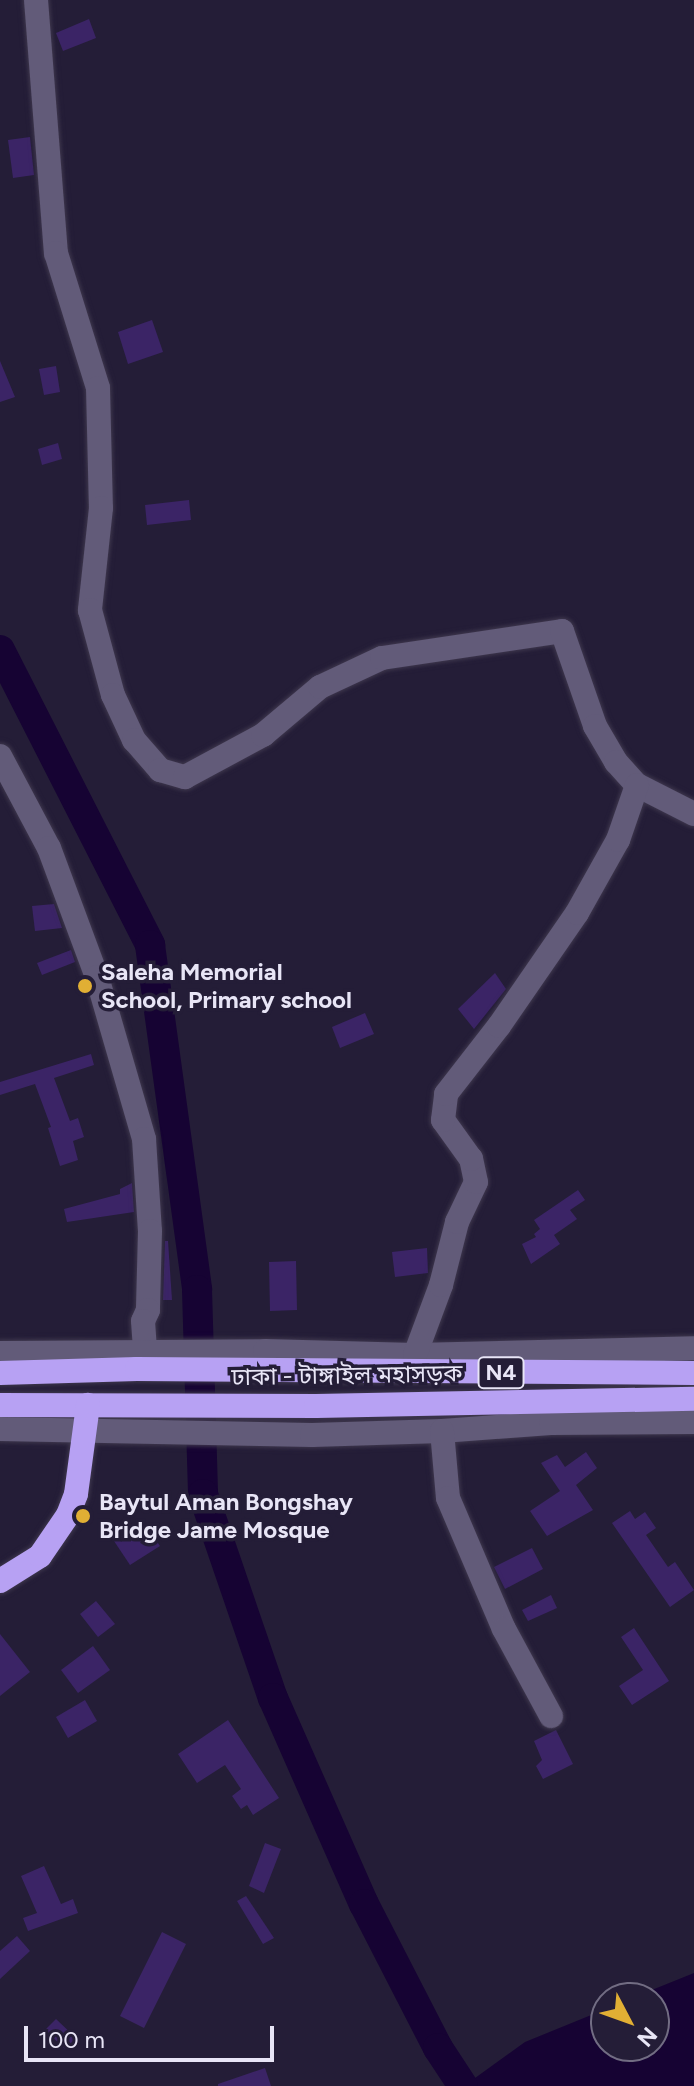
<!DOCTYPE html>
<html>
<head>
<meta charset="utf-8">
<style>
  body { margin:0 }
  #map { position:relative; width:694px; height:2086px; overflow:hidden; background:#241d37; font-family:Figtree,"Noto Sans Bengali",sans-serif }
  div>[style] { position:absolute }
  .water>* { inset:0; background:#160333 }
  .river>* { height:30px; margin:-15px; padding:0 15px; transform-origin:15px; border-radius:15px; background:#160333 }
  .building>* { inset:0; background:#3b2466 }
  .roads { filter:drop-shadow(0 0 2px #3e374d) drop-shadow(0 0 2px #3e374d) }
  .minor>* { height:24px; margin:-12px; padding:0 12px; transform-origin:12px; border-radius:12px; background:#625b79 }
  .highway>* { height:24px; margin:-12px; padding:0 12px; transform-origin:12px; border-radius:12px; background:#b7a1f3 }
  .dots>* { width:22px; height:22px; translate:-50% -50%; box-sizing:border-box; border:4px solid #241d37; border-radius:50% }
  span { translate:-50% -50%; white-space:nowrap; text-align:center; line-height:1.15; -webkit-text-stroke:7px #241d37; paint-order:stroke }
  .shield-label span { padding:2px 6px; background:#241d37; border:2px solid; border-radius:6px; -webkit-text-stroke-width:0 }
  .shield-label { font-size:22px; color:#e8e5f6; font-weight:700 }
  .poi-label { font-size:24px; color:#e8e5f6; font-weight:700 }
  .left { translate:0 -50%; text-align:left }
  .street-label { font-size:24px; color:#e8e5f6 }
  .north { position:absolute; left:590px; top:1982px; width:80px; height:80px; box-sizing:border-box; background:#241d37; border:2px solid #726d83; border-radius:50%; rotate:131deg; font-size:22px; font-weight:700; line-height:32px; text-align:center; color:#e8e5f6 }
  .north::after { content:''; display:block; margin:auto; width:28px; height:36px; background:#e1af34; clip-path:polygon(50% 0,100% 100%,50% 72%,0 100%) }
  .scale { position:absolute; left:24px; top:2026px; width:250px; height:36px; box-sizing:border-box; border:4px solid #e8e5f6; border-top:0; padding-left:10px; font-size:24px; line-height:28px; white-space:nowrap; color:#e8e5f6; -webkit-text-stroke:6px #241d37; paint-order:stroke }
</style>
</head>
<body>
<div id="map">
  <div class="water">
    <i style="clip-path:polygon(694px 1973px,694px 2086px,464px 2086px,525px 2042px,606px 2009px,606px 2046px,654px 2046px,654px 1998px,632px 1998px)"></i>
  </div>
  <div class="river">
    <i style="left:0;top:650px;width:331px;rotate:63deg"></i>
    <i style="left:150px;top:945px;width:348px;rotate:82.2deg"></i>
    <i style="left:197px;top:1290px;width:204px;rotate:88.3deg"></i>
    <i style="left:203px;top:1494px;width:216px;rotate:71.1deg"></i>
    <i style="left:273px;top:1698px;width:225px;rotate:66.2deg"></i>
    <i style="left:364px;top:1904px;width:162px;rotate:62.8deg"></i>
    <i style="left:438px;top:2048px;width:45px;rotate:56.7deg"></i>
  </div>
  <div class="building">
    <i style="clip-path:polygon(89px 19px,96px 38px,63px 51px,56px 33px)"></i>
    <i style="clip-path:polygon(30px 137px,34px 175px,13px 178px,8px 140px)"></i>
    <i style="clip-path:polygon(152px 320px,163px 352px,128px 364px,118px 332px)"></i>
    <i style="clip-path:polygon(0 361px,15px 397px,0 402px)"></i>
    <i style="clip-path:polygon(56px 366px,60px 392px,44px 395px,39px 369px)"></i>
    <i style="clip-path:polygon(58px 443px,62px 459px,42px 465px,38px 449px)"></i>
    <i style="clip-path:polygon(189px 500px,191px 520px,147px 525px,145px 505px)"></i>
    <i style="clip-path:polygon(54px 904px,62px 928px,35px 931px,32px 906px)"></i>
    <i style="clip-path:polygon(71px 950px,75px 962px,42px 975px,37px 963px)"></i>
    <i style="clip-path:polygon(495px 973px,506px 989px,474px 1029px,458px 1009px)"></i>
    <i style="clip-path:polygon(365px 1013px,374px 1034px,340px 1048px,332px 1027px)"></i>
    <i style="clip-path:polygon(91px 1054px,94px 1065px,54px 1078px,70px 1121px,78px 1118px,84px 1137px,73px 1141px,78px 1160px,60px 1166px,48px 1128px,51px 1127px,35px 1084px,0 1095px,0 1082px)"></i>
    <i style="clip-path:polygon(132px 1183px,134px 1212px,67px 1222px,64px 1209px,120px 1194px,120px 1189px)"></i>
    <i style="clip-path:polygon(578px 1190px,585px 1200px,570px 1210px,577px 1219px,554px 1235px,560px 1244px,531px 1264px,522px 1244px,536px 1237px,534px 1234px,540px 1229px,534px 1220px)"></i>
    <i style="clip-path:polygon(165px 1241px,168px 1241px,172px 1300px,163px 1300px)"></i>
    <i style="clip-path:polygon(427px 1248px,428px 1273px,395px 1277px,392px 1252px)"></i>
    <i style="clip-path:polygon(296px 1261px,297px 1310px,270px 1311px,269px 1262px)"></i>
    <i style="clip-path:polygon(586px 1452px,597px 1468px,576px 1485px,593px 1510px,547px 1536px,530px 1511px,560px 1491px,541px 1463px,557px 1455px,565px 1467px)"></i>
    <i style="clip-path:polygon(630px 1511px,635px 1519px,645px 1512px,656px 1528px,646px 1535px,668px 1567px,675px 1562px,694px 1590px,670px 1607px,612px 1523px)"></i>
    <i style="clip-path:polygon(143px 1521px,160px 1546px,130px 1565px,114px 1541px)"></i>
    <i style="clip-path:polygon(532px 1548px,543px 1569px,505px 1589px,494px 1567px)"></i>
    <i style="clip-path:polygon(551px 1595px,557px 1608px,528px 1621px,522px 1610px)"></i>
    <i style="clip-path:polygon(96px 1601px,115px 1624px,98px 1637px,80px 1614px)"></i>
    <i style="clip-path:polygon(634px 1628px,669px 1681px,632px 1705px,619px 1686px,643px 1670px,621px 1637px)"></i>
    <i style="clip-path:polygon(0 1634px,30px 1672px,0 1696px)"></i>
    <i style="clip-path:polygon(93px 1646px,110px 1670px,78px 1693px,61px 1670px)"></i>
    <i style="clip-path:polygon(85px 1700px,97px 1721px,68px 1738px,56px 1717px)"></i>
    <i style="clip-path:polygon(228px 1720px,279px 1798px,253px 1815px,247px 1805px,241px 1809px,232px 1796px,241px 1789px,225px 1765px,197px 1783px,178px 1754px)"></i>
    <i style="clip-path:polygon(556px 1730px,573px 1764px,543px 1779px,536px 1766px,542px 1760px,534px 1741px)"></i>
    <i style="clip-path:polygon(265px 1843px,281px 1849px,264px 1893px,249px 1886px)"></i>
    <i style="clip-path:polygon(44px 1866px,61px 1904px,73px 1899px,78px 1913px,28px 1931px,23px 1918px,37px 1913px,21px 1876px)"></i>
    <i style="clip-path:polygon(246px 1896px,274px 1938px,263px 1944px,237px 1901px)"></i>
    <i style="clip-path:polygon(162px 1932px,186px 1944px,144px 2028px,120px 2016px)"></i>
    <i style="clip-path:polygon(17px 1936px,30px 1951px,0 1979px,0 1951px)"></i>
    <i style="clip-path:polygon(56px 2019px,76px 2038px,65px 2049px,45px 2030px)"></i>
    <i style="clip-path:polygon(265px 2068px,271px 2086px,218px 2086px,218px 2084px)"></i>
  </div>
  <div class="roads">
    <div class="minor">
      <i style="left:36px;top:0;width:254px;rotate:85.5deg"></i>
      <i style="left:56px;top:253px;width:141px;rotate:72.7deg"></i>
      <i style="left:98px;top:388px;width:120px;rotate:88.6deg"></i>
      <i style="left:101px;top:508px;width:103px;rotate:96.2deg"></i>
      <i style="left:90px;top:610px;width:88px;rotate:74.9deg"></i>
      <i style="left:113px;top:695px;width:50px;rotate:65deg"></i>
      <i style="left:134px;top:740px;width:40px;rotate:49deg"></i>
      <i style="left:160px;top:770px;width:26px;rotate:16deg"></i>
      <i style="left:185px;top:777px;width:89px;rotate:-28.3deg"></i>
      <i style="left:263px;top:735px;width:75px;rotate:-40.1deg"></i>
      <i style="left:320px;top:687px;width:68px;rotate:-25.1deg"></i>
      <i style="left:382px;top:658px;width:182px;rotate:-8.5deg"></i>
      <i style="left:562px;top:631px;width:101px;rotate:70.8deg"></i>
      <i style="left:595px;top:726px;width:42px;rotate:59.7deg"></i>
      <i style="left:616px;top:762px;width:31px;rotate:48deg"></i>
      <i style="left:637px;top:785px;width:64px;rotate:27deg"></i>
      <i style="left:0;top:756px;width:104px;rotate:62deg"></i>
      <i style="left:49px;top:848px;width:138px;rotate:69.6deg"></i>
      <i style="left:97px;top:977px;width:169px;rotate:73.8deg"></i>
      <i style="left:144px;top:1139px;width:92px;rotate:86.3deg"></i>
      <i style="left:150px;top:1231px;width:79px;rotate:91.5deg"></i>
      <i style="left:148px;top:1310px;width:12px;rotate:114deg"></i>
      <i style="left:143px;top:1321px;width:32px;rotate:86deg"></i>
      <i style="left:0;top:1353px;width:265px;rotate:-0.4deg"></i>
      <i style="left:265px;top:1351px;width:150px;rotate:1.5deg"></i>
      <i style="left:415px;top:1355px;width:279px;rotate:-1.4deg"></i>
      <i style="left:415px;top:1355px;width:75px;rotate:-69.6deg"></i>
      <i style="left:441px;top:1285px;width:65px;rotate:-75.7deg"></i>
      <i style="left:457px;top:1222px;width:44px;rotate:-64.6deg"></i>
      <i style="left:476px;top:1182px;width:24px;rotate:-102deg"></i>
      <i style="left:471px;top:1159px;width:48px;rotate:-125.7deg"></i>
      <i style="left:443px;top:1120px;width:26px;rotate:-83deg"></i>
      <i style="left:446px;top:1094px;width:86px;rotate:-52.1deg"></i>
      <i style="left:499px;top:1026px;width:137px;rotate:-55.4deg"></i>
      <i style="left:577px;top:913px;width:84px;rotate:-60.7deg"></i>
      <i style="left:618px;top:840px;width:58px;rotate:-70.9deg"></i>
      <i style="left:0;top:1429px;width:312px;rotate:1.1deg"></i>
      <i style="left:312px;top:1435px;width:130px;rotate:-1.8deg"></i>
      <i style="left:442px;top:1431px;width:109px;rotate:-4.2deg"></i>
      <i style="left:551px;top:1423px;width:143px;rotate:-0.4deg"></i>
      <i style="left:442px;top:1431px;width:67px;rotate:84.9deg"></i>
      <i style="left:448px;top:1498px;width:142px;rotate:66.9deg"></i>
      <i style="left:504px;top:1629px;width:99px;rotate:61.6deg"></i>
    </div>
    <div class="highway">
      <i style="left:0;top:1373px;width:137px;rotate:-1.7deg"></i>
      <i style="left:137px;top:1369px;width:557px;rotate:0.41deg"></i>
      <i style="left:0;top:1405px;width:316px;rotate:0.2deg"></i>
      <i style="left:316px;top:1406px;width:378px;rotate:-1.1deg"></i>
      <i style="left:0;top:1581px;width:47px;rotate:-32deg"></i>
      <i style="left:40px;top:1556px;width:50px;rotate:-55.7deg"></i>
      <i style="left:68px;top:1515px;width:22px;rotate:-69deg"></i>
      <i style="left:76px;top:1494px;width:90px;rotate:-82.3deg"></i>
    </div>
  </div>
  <div class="dots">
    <i style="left:85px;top:986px;background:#e1af34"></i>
    <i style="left:83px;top:1516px;background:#e1af34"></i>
  </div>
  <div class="shield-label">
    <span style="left:501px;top:1373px">N4</span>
  </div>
  <div class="poi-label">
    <span class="left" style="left:101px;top:986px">Saleha Memorial<br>School, Primary school</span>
    <span class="left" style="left:99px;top:1516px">Baytul Aman Bongshay<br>Bridge Jame Mosque</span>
  </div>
  <div class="street-label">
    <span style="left:347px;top:1375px;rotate:-1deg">ঢাকা - টাঙ্গাইল মহাসড়ক</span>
  </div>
  <div class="north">N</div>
  <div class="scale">100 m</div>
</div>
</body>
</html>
